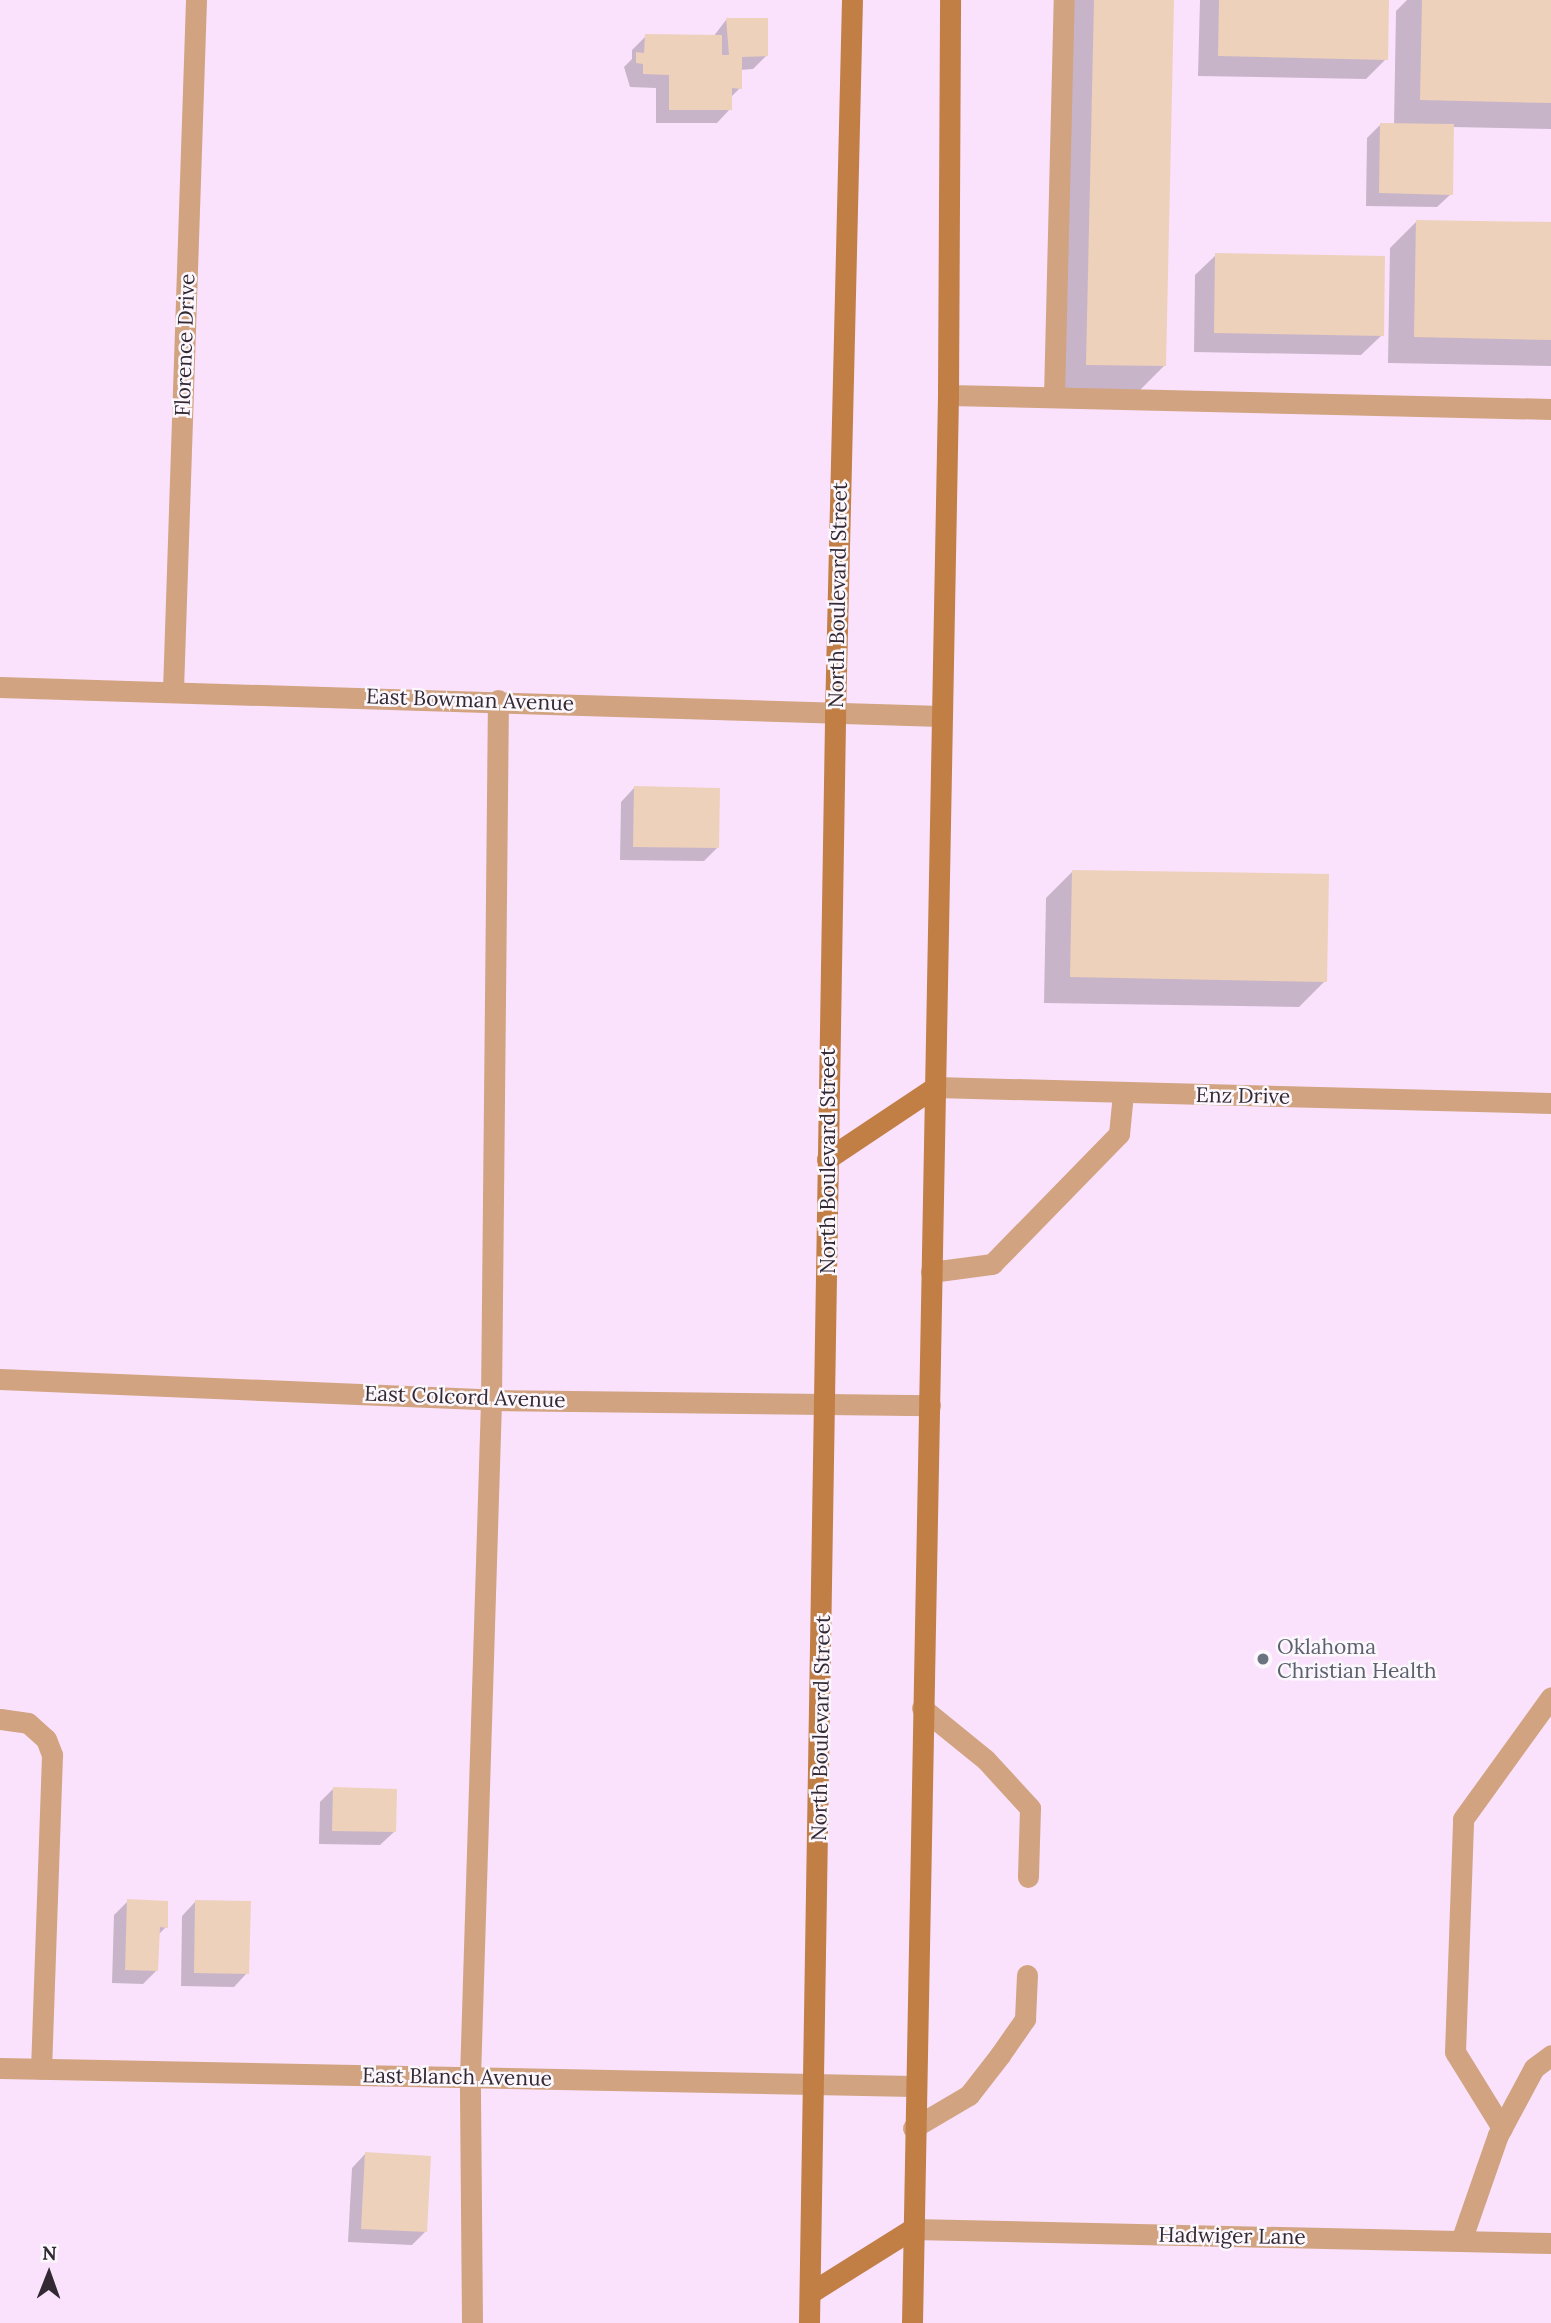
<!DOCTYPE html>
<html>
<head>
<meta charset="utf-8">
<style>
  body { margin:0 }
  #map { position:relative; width:1551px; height:2323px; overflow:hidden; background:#fae2fc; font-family:Lora,serif }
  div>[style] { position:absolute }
  .shadow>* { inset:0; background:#0003 }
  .building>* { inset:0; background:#edd1bb }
  .service>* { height:21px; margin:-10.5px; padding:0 10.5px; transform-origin:10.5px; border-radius:10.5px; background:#d1a380 }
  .minor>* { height:21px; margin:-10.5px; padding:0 10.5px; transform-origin:10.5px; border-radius:10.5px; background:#d1a380 }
  .secondary>* { height:21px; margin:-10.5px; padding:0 10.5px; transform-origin:10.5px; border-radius:10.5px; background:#c17f46 }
  .dots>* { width:19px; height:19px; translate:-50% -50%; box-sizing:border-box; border:4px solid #fcf7fc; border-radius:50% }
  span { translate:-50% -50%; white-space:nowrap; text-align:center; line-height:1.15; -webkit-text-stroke:5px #fcf7fc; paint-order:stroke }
  .street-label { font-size:21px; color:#322933 }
  .worship-label { font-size:21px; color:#5b616d }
  .left { translate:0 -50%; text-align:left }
  .north { position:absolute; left:14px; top:2239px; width:70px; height:70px; -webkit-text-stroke:5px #fcf7fc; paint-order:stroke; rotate:1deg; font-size:19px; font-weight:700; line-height:28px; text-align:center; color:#322933 }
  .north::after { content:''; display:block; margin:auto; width:24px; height:32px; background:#322933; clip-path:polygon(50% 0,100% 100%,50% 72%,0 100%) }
</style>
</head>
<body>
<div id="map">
  <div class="shadow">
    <i style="clip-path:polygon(1068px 0,1172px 0,1164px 366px,1138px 392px,1060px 391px)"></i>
    <i style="clip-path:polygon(1200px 0,1388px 0,1386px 59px,1366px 79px,1198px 76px)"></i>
    <i style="clip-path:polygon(1407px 0,1551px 0,1551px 129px,1452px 127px,1451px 194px,1437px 207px,1366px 206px,1367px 138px,1381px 124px,1394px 125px,1396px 11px)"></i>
    <i style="clip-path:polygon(726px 20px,766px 56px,753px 69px,740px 70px,740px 88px,730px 98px,730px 109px,717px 123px,656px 123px,656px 88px,630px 87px,624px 67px,632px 59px,632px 50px,646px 36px,713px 37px)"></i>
    <i style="clip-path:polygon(1417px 221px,1551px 224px,1551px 366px,1388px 363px,1390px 248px)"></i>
    <i style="clip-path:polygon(1216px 255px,1382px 335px,1361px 355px,1194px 352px,1195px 275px)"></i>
    <i style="clip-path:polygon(634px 788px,717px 848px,704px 861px,620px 860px,621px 802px)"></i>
    <i style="clip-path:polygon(1073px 871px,1325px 981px,1299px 1007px,1044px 1003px,1046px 898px)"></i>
    <i style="clip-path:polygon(333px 1789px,394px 1832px,380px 1845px,319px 1844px,320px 1802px)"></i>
    <i style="clip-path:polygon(128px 1901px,166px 1927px,158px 1935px,157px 1970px,143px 1984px,112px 1983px,114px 1915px)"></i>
    <i style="clip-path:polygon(195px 1902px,247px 1973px,234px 1987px,181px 1986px,182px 1916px)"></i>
    <i style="clip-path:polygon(365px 2154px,426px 2231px,412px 2245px,348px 2242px,352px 2168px)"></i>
  </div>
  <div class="building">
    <i style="clip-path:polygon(1094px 0,1174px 0,1166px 366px,1086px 365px)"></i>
    <i style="clip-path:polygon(1219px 0,1389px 0,1388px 60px,1218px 56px)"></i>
    <i style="clip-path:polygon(1422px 0,1551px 0,1551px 103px,1420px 100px)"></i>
    <i style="clip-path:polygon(726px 18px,768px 18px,768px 56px,742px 57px,742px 89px,732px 88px,732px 110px,669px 110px,669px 75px,643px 74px,643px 64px,636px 63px,636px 52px,644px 53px,645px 34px,722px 35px,722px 55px,729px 55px)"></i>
    <i style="clip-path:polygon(1380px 123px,1454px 124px,1453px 195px,1379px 193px)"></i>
    <i style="clip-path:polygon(1416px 220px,1551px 222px,1551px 340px,1414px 337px)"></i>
    <i style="clip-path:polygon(1215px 253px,1385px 256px,1384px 336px,1214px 333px)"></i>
    <i style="clip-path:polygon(634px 786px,720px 788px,719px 848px,633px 847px)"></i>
    <i style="clip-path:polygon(1072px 870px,1329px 874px,1327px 982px,1070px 977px)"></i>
    <i style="clip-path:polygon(333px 1787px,397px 1789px,396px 1832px,332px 1831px)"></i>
    <i style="clip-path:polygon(127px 1899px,168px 1901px,168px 1928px,160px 1927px,158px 1971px,125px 1970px)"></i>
    <i style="clip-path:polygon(195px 1900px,251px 1901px,249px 1974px,194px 1973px)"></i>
    <i style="clip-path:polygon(365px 2152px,431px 2156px,427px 2232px,361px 2229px)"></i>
  </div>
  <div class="service">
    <i style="left:948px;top:395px;width:603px;rotate:1.33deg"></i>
    <i style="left:1054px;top:397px;width:397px;rotate:-88.6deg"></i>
    <i style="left:931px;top:1272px;width:62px;rotate:-7.5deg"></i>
    <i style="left:992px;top:1264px;width:182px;rotate:-45.7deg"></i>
    <i style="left:1119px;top:1134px;width:41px;rotate:-84.4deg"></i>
    <i style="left:922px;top:1708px;width:82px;rotate:39.1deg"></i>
    <i style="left:986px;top:1760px;width:65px;rotate:47.5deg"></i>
    <i style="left:1030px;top:1808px;width:69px;rotate:91.7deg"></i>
    <i style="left:0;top:1719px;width:28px;rotate:8deg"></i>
    <i style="left:28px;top:1723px;width:24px;rotate:42deg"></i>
    <i style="left:46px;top:1739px;width:17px;rotate:69deg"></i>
    <i style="left:52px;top:1755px;width:314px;rotate:92deg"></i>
    <i style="left:913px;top:2128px;width:65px;rotate:-30.5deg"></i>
    <i style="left:969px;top:2095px;width:51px;rotate:-52.2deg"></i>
    <i style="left:1000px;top:2055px;width:44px;rotate:-55.2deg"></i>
    <i style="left:1025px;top:2019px;width:44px;rotate:-87.4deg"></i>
    <i style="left:1502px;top:2128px;width:89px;rotate:-121.7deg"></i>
    <i style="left:1455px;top:2052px;width:233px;rotate:-88deg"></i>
    <i style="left:1463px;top:1819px;width:150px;rotate:-54.2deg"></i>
    <i style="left:472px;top:2323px;width:246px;rotate:-90.5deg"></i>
    <i style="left:470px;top:2077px;width:677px;rotate:-88.22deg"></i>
    <i style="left:491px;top:1400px;width:700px;rotate:-89.43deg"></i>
  </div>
  <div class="minor">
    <i style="left:0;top:687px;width:941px;rotate:1.77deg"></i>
    <i style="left:173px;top:690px;width:690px;rotate:-88.09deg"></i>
    <i style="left:935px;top:1087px;width:616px;rotate:1.49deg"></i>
    <i style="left:0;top:1379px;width:491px;rotate:2.4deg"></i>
    <i style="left:491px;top:1400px;width:439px;rotate:0.7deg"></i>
    <i style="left:0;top:2068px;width:913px;rotate:1.13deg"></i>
    <i style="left:912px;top:2229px;width:639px;rotate:1.26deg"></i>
    <i style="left:1461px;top:2241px;width:112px;rotate:-70.8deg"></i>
    <i style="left:1498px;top:2135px;width:76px;rotate:-61.8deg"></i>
    <i style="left:1534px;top:2068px;width:21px;rotate:-37deg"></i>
  </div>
  <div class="secondary">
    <i style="left:827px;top:1159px;width:130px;rotate:-33.7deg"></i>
    <i style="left:810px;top:2293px;width:120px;rotate:-32.1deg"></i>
    <i style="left:809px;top:2323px;width:1608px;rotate:-89.07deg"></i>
    <i style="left:835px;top:715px;width:715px;rotate:-88.64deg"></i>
    <i style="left:912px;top:2323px;width:1928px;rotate:-88.93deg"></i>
    <i style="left:948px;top:395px;width:395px;rotate:-89.7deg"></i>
  </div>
  <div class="dots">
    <i style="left:1263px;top:1659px;background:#6b7280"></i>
  </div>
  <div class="street-label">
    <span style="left:185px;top:345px;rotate:-88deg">Florence Drive</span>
    <span style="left:838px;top:595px;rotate:-89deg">North Boulevard Street</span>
    <span style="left:470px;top:700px;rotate:2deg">East Bowman Avenue</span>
    <span style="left:1243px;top:1096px;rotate:1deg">Enz Drive</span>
    <span style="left:828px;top:1161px;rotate:-90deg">North Boulevard Street</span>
    <span style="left:465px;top:1397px;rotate:2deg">East Colcord Avenue</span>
    <span style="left:821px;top:1728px;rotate:-89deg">North Boulevard Street</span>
    <span style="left:457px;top:2077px;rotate:1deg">East Blanch Avenue</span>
    <span style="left:1232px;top:2236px;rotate:1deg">Hadwiger Lane</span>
  </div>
  <div class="worship-label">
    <span class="left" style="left:1277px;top:1659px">Oklahoma<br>Christian Health</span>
  </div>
  <div class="north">N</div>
</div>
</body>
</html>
